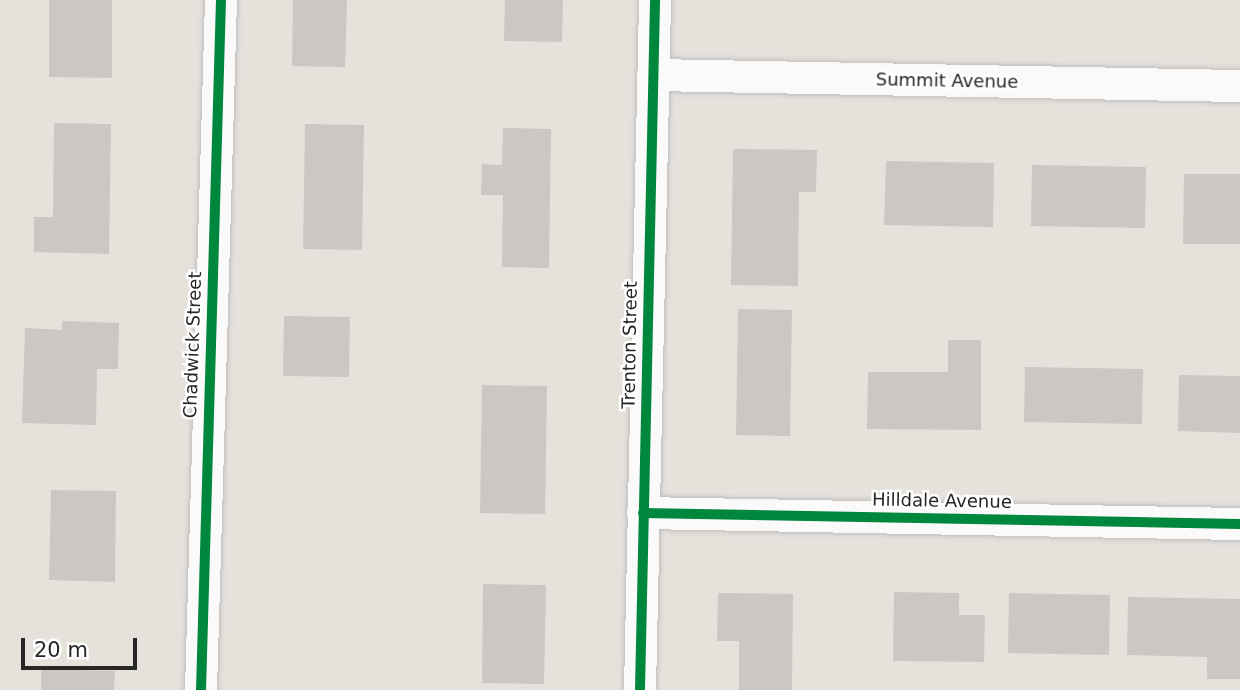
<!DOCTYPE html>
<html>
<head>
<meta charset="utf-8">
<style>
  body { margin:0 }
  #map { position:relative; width:1240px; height:690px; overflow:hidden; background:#e7e1dc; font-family:"DejaVu Sans",sans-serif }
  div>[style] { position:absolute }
  .building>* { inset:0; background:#ccc7c3 }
  .roads { filter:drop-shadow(0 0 2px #bfbebf) drop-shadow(0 0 2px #bfbebf) }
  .street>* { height:32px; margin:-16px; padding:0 16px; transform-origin:16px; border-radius:16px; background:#fbfafa }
  .cycleway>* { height:10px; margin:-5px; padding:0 5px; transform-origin:5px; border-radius:5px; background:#00873e }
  span { translate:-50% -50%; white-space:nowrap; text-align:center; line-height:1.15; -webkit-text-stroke:5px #fff; paint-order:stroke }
  .street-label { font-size:18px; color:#272727 }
  .scale { position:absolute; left:21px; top:638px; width:116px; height:32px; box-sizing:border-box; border:4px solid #272727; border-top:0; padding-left:9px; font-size:21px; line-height:24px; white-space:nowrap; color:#272727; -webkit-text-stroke:5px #fff; paint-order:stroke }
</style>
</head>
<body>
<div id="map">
  <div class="building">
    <i style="clip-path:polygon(49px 0,112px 0,112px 78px,49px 77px)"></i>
    <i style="clip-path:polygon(293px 0,347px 0,345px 67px,292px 66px)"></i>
    <i style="clip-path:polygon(505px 0,563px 0,562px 42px,504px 41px)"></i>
    <i style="clip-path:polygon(54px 123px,111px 124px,109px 254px,34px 252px,34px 217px,53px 217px)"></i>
    <i style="clip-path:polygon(305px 124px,364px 125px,362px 250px,303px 249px)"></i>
    <i style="clip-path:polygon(503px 128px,551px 129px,549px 268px,502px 267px,503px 195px,481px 195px,482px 164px,502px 165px)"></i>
    <i style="clip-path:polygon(733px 149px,817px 150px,816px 192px,799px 192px,798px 286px,731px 285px)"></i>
    <i style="clip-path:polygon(886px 161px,994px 163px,993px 227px,884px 225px)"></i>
    <i style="clip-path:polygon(1032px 165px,1146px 167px,1145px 228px,1031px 226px)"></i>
    <i style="clip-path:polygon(1184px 174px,1240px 174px,1240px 244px,1183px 244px)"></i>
    <i style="clip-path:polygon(738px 309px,792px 310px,790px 436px,736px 435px)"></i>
    <i style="clip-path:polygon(284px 316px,350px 317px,349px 377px,283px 376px)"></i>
    <i style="clip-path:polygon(62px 321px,119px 323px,118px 369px,97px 369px,96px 425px,22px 423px,25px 328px,62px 330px)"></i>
    <i style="clip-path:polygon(948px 340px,981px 340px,981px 430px,867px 429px,868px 372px,948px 372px)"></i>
    <i style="clip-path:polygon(1025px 367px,1143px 369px,1142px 424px,1024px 422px)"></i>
    <i style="clip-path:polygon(1179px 375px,1240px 376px,1240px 433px,1178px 431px)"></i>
    <i style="clip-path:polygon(482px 385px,547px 386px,545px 514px,480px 513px)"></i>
    <i style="clip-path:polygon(51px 490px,116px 491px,115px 582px,49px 580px)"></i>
    <i style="clip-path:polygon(483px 584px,546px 585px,544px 684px,482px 683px)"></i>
    <i style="clip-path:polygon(894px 592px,959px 593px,959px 615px,985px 615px,984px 662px,893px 661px)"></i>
    <i style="clip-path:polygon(718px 593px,793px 594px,792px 690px,739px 690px,739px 641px,717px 641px)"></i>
    <i style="clip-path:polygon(1009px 593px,1110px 595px,1109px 655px,1008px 653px)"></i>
    <i style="clip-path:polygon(1128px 597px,1240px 599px,1240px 679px,1207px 679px,1207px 657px,1127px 655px)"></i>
    <i style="clip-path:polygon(41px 669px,115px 671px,114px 690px,41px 690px)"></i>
  </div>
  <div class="roads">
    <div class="street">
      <i style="left:654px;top:75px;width:586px;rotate:1.08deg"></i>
      <i style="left:643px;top:513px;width:597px;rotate:1.06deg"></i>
      <i style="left:201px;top:690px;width:690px;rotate:-88.34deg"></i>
      <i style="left:640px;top:690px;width:690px;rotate:-88.75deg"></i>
    </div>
  </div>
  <div class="cycleway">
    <i style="left:643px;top:513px;width:597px;rotate:1.06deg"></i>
    <i style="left:201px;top:690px;width:690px;rotate:-88.34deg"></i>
    <i style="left:640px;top:690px;width:690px;rotate:-88.75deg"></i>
  </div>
  <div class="street-label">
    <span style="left:947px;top:81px;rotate:1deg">Summit Avenue</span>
    <span style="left:193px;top:345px;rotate:-88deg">Chadwick Street</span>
    <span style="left:630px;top:345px;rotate:-89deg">Trenton Street</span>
    <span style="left:942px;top:501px;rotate:1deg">Hilldale Avenue</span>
  </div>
  <div class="scale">20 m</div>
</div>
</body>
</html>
